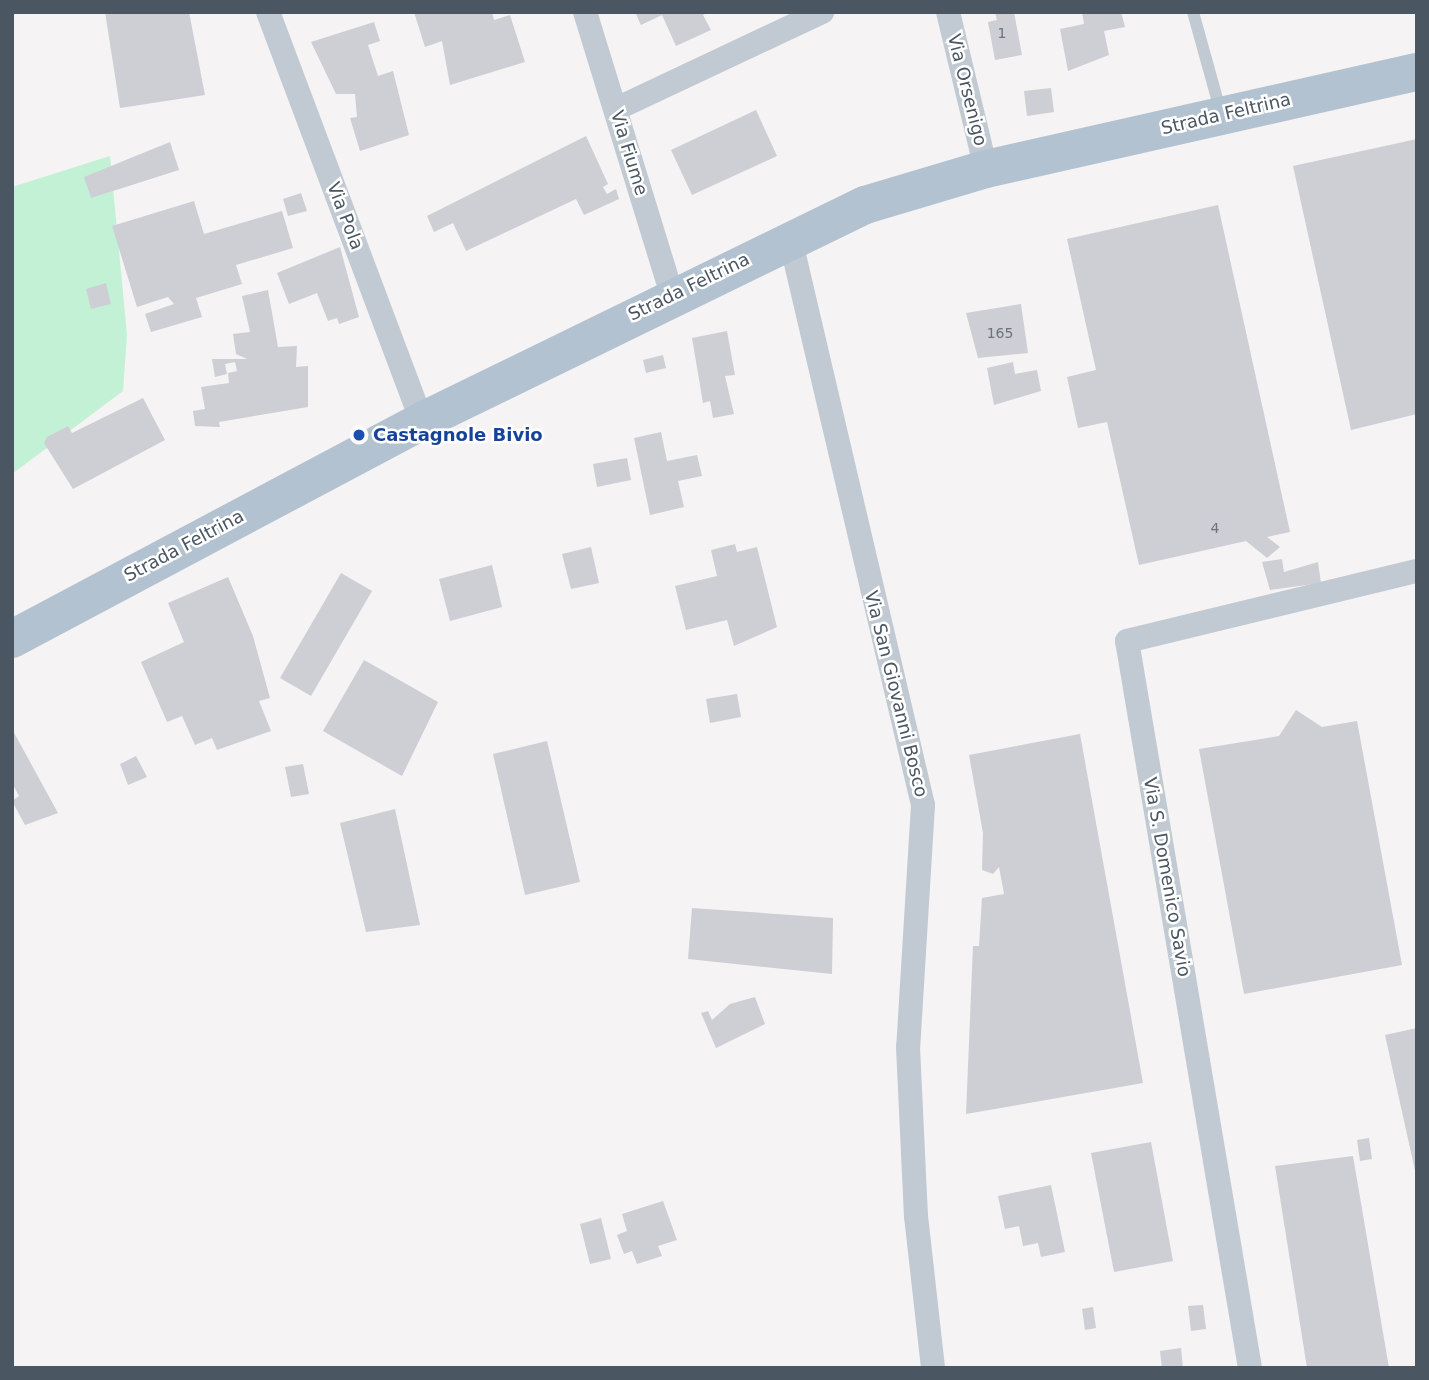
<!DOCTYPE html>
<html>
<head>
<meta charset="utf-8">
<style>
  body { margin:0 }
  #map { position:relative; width:1429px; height:1380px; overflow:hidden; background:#f5f3f3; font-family:"DejaVu Sans",sans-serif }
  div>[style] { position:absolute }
  .green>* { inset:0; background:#c3f1d5 }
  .building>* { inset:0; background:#cdcfd5 }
  .service>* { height:12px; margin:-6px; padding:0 6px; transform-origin:6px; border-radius:6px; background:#c1cad2 }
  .minor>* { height:24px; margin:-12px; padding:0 12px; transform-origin:12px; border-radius:12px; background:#c1cad2 }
  .primary>* { height:38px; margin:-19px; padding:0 19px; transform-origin:19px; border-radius:19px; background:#b3c2d1 }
  .dots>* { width:19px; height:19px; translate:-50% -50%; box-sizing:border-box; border:4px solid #fff; border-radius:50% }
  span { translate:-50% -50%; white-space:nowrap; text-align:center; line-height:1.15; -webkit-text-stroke:5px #fff; paint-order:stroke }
  .number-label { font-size:14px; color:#6b747e }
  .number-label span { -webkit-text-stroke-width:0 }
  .street-label { font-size:18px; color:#4a5661 }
  .transit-label { font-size:18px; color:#164399; font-weight:700 }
  .left { translate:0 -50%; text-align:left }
  .frame { position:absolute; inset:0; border:14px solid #4a5661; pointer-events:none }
</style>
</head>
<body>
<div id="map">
  <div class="green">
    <i style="clip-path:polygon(110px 156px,127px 335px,123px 391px,12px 474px,12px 187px)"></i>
  </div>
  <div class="building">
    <i style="clip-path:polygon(105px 12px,189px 12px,205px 95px,120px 108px)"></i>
    <i style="clip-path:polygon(414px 12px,492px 12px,494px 20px,510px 15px,525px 62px,450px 85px,442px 41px,425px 47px)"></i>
    <i style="clip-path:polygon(635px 12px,709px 12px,703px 15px,711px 30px,676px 46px,662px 15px,641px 25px)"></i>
    <i style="clip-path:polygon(995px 12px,1014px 12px,1022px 55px,995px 60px,988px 22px,997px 20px)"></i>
    <i style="clip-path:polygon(1082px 12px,1121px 12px,1125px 27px,1104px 31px,1109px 55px,1068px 71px,1060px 29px,1084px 24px)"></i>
    <i style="clip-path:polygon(374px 22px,380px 41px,368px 45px,378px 76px,393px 71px,409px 135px,360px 151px,350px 118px,357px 117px,355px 94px,336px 94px,311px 42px)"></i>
    <i style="clip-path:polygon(1051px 88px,1054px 112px,1027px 116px,1024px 91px)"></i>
    <i style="clip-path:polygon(756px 110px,777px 156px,692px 195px,671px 150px)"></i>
    <i style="clip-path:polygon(586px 136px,608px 184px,603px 187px,607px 194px,616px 189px,619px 199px,584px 215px,576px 199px,466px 251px,453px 223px,434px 232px,427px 216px)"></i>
    <i style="clip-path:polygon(1417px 139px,1417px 414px,1351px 430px,1293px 166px)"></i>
    <i style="clip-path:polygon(170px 142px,179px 170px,91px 198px,84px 177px)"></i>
    <i style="clip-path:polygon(301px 193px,307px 211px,288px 216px,283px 199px)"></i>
    <i style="clip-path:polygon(194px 201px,204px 234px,282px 211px,293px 248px,236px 265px,242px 284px,196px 298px,202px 317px,151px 332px,145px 314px,174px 304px,168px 297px,137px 307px,112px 226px)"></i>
    <i style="clip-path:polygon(1218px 205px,1290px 532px,1267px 537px,1280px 547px,1267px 558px,1246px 541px,1139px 565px,1107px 422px,1078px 428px,1067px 377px,1096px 370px,1067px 239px)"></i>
    <i style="clip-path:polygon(340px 247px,359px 317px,339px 324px,337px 318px,328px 321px,317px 293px,289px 304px,277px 273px)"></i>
    <i style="clip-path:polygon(106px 283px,111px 304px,91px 309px,86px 289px)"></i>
    <i style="clip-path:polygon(268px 290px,278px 347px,297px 346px,296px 367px,308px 366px,308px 407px,219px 422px,220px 427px,195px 426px,193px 411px,205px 409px,201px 387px,229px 383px,228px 373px,237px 371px,235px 362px,225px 364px,227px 374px,215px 377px,212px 359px,247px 359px,236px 354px,233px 334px,250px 332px,242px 296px)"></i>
    <i style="clip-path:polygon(1021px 304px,1028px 353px,978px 358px,966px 313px)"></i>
    <i style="clip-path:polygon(727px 331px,735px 375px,725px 376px,734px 414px,713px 418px,710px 401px,703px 403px,692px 338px)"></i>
    <i style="clip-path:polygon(663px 355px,666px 368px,646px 373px,643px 360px)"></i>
    <i style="clip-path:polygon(1013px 362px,1015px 374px,1037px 370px,1041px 391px,994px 405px,987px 368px)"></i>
    <i style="clip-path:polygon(143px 398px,165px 440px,73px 489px,44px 443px,47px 437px,68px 426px,72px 433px)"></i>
    <i style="clip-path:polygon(661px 432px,667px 461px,697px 455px,702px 476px,678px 481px,684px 507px,650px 515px,634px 438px)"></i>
    <i style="clip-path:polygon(627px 458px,631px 480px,597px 487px,593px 464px)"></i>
    <i style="clip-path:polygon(735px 544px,737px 552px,757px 547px,777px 627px,734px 646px,727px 620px,686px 630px,675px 586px,717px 576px,711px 550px)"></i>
    <i style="clip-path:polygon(591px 547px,599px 583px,571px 589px,562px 554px)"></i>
    <i style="clip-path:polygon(1282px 559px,1284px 572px,1318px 562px,1321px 583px,1270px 590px,1262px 562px)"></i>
    <i style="clip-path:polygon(492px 565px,502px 607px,450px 621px,439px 579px)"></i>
    <i style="clip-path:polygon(341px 573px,372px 591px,311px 696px,280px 678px)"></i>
    <i style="clip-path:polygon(228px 577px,253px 636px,270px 698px,259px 701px,271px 731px,217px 750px,212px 738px,195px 745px,182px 716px,167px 722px,141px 662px,184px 642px,168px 603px)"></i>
    <i style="clip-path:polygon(364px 660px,438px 702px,402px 776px,323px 731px)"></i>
    <i style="clip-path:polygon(737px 694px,741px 717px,710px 723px,706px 699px)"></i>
    <i style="clip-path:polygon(1296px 710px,1322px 727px,1357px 721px,1402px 965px,1244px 994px,1199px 749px,1279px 736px)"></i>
    <i style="clip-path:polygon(12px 729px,58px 813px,25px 825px,12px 801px,19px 796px,12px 783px)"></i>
    <i style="clip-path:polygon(1080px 734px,1143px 1083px,966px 1114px,973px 946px,979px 946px,982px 898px,1004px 894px,999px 867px,993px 874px,982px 870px,983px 833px,969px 755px)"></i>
    <i style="clip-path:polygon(547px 741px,580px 882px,525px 895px,493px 754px)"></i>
    <i style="clip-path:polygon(136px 756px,147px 777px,128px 785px,120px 764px)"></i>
    <i style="clip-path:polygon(303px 764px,309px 794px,291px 797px,285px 767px)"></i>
    <i style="clip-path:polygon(395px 809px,420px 925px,366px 932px,340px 823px)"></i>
    <i style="clip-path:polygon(692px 908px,833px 918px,832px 974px,688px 959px)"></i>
    <i style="clip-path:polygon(755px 997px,765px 1024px,716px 1048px,701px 1013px,708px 1011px,712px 1020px,730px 1004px)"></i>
    <i style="clip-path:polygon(1417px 1028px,1417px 1175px,1416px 1175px,1385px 1035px)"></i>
    <i style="clip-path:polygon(1369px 1138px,1372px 1159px,1360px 1161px,1357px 1140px)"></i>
    <i style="clip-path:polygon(1151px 1142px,1173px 1261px,1114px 1272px,1091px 1153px)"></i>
    <i style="clip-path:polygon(1353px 1156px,1389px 1368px,1307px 1368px,1275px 1166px)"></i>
    <i style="clip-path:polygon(1051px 1185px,1065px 1252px,1041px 1257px,1038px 1243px,1023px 1246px,1019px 1226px,1005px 1229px,998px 1196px)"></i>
    <i style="clip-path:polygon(663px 1201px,677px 1240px,658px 1246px,662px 1256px,637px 1264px,632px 1251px,624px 1254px,617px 1235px,627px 1231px,622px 1214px)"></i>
    <i style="clip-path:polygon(601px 1218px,611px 1259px,590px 1264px,580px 1224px)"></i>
    <i style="clip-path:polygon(1203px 1305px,1206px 1329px,1191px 1331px,1188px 1306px)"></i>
    <i style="clip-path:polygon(1093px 1307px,1096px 1328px,1085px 1330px,1082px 1309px)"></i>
    <i style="clip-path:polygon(1181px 1348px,1183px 1368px,1162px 1368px,1160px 1351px)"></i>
  </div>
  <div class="service">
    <i style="left:1193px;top:12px;width:105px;rotate:74.5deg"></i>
  </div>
  <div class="minor">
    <i style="left:268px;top:12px;width:437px;rotate:69.4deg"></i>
    <i style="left:585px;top:12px;width:295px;rotate:72.9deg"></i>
    <i style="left:948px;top:12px;width:162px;rotate:76.4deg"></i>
    <i style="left:616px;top:109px;width:228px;rotate:-25.2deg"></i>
    <i style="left:790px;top:238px;width:582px;rotate:76.8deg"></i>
    <i style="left:923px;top:805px;width:242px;rotate:93.5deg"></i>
    <i style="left:908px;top:1047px;width:169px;rotate:87.3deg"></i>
    <i style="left:916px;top:1216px;width:153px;rotate:83.6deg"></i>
    <i style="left:1250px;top:1368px;width:737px;rotate:-99.6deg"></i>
    <i style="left:1127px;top:641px;width:298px;rotate:-13.6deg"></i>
  </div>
  <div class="primary">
    <i style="left:12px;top:639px;width:464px;rotate:-28deg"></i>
    <i style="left:422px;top:421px;width:493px;rotate:-26deg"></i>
    <i style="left:865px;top:205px;width:126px;rotate:-16.6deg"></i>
    <i style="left:986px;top:169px;width:442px;rotate:-12.7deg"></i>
  </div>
  <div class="dots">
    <i style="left:359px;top:435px;background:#1a4fb4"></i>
  </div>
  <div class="number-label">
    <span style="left:1002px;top:33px">1</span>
    <span style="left:1000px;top:333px">165</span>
    <span style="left:1215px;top:528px">4</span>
  </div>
  <div class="street-label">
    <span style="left:967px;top:90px;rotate:76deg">Via Orsenigo</span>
    <span style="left:1226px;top:114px;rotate:-13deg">Strada Feltrina</span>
    <span style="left:629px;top:153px;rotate:73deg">Via Fiume</span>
    <span style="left:345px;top:216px;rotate:69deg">Via Pola</span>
    <span style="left:689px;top:287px;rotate:-26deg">Strada Feltrina</span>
    <span style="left:184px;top:546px;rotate:-28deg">Strada Feltrina</span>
    <span style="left:896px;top:694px;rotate:76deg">Via San Giovanni Bosco</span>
    <span style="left:1167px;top:877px;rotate:80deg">Via S. Domenico Savio</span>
  </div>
  <div class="transit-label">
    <span class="left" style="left:373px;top:435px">Castagnole Bivio</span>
  </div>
  <div class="frame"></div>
</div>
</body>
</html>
